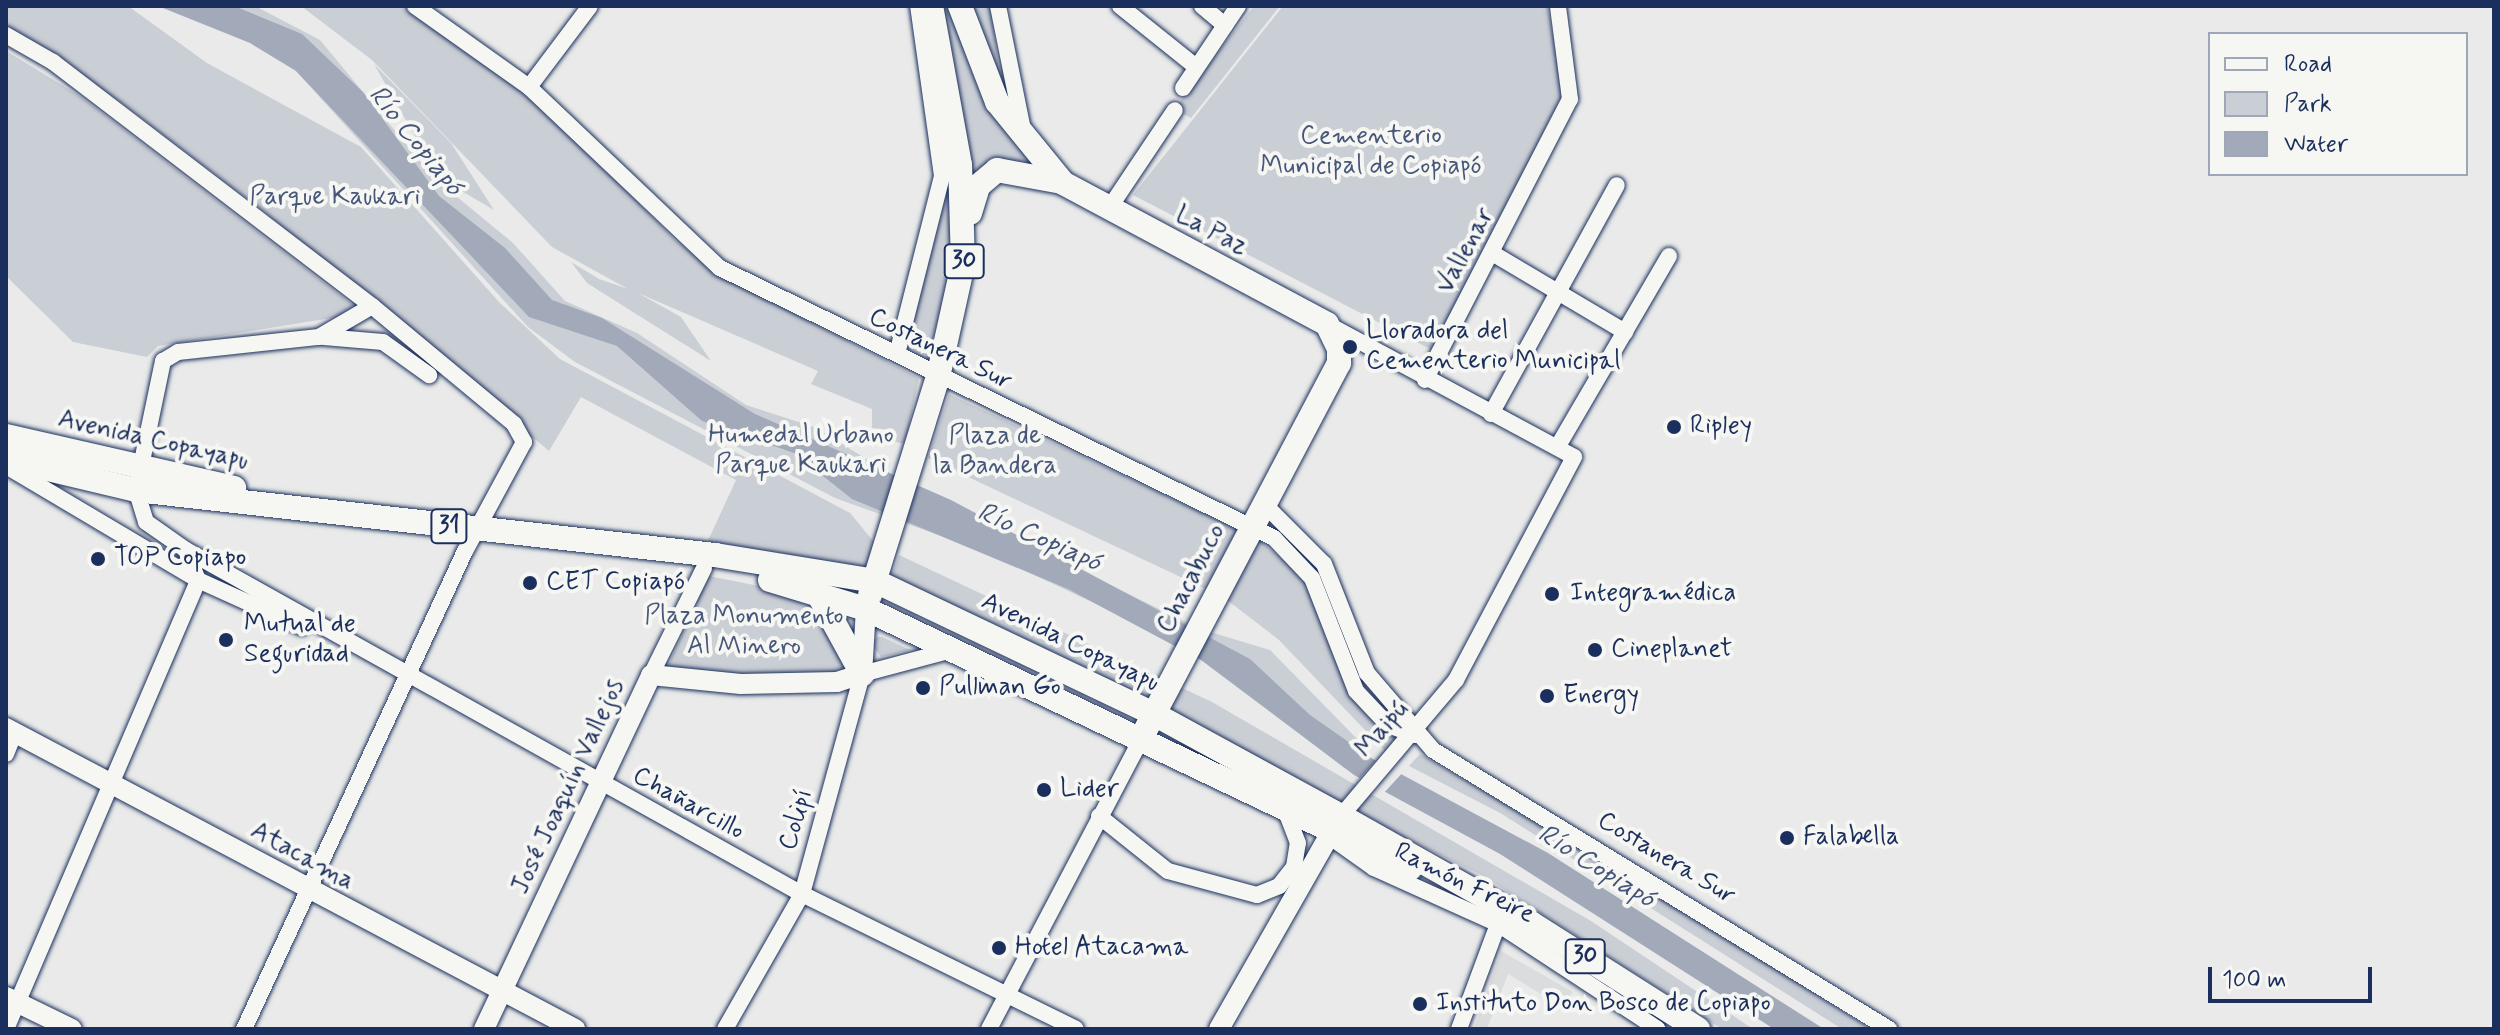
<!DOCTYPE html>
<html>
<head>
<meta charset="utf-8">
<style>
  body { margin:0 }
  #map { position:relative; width:2500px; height:1035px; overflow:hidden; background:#e9eae9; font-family:Mynerve,sans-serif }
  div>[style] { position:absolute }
  .built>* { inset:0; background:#dadcde }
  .green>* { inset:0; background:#caced5 }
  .water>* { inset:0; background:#a2aaba }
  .pier>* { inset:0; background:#e9eae9 }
  .roads { filter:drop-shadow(0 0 2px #1b2f5e) drop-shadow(0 0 2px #1b2f5e) }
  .minor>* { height:16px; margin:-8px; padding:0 8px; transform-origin:8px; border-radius:8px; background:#f6f6f2 }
  .major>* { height:20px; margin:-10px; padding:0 10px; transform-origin:10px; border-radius:10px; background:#f6f6f2 }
  .highway>* { height:24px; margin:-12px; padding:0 12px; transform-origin:12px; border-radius:12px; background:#f6f6f2 }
  .dots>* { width:22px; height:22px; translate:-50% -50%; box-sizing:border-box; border:4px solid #f6f6f2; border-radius:50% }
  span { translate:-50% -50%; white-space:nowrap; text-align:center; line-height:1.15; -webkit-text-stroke:8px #f6f6f2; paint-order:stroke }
  .shield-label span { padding:2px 6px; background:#f6f6f2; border:2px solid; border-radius:6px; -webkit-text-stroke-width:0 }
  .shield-label { font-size:24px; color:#1b2f5e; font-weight:700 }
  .park-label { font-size:26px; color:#47577c }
  .street-label { font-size:26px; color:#1b2f5e }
  .poi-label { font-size:26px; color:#1b2f5e }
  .left { translate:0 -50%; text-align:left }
  .water-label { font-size:28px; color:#44547a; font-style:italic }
  .frame { position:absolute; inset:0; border:8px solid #1b2f5e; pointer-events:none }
  .legend { position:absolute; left:2208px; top:32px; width:260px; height:144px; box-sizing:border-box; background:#f6f6f2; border:2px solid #9ea6b7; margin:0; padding:10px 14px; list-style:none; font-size:24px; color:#1b2f5e }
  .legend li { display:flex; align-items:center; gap:16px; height:40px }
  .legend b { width:40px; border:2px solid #9ea6b7 }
  .scale { position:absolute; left:2208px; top:967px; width:164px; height:36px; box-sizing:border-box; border:4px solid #1b2f5e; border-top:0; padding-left:10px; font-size:24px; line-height:28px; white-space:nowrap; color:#1b2f5e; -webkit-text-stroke:6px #f6f6f2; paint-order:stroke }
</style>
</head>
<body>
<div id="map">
  <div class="built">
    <i style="clip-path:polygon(1501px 951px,1573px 992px,1561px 1006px,1508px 974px,1487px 1029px,1474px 1029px)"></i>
  </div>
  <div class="green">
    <i style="clip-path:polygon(6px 6px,128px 6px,207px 63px,361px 147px,499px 302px,560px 359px,850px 513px,874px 542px,866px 575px,705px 547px,736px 480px,581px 397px,549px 451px,265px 212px,118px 100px,6px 30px)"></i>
    <i style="clip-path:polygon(180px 6px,255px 6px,320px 40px,434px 178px,513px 243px,565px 301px,637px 333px,746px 405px,814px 427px,919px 491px,1200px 629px,1270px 650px,1364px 746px,1344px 768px,1239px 671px,983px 551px,835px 498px,575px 362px,528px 327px,286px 60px)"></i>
    <i style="clip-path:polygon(301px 6px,403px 6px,503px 67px,674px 239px,724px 277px,919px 378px,905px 444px,892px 441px,891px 430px,872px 428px,872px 409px,811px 384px,818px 371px,638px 293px,681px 317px,711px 361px,587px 283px,571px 262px,599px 279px,628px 289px,552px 247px,372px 60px)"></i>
    <i style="clip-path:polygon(940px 6px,949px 6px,982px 93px,1038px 167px,1005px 160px,970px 190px)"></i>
    <i style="clip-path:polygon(970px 6px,990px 6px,1003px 97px)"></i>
    <i style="clip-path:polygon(1254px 6px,1280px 6px,1191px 118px,1174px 109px)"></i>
    <i style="clip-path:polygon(1283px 6px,1547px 6px,1564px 91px,1434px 351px,1133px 195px)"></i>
    <i style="clip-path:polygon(6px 51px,80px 96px,353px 305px,344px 316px,158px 346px,147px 357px,73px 342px,6px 276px)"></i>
    <i style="clip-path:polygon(374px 64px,451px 143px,494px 210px,438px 177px)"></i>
    <i style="clip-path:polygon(944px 154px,958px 244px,927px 361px,906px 348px)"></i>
    <i style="clip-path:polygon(949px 394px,1237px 529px,1206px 589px,928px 458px)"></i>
    <i style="clip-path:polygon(1259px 540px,1305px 579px,1347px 687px,1396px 738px,1385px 751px,1279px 640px,1227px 600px)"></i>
    <i style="clip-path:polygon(899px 555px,1212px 702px,1591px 921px,1753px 1029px,1722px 1029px,1485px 877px,889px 583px)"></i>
    <i style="clip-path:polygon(709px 576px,813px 597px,849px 669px,824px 679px,666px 670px)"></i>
    <i style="clip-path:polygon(877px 637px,882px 637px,910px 650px,881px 657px,872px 645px)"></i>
    <i style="clip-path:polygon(1420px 754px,1669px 900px,1870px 1029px,1842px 1029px,1502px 814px,1409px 766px)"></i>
  </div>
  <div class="water">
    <i style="clip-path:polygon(158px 6px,234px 6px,302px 34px,363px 92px,439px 196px,505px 248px,552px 300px,602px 318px,755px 414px,951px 500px,1250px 659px,1310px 715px,1373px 759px,1548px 853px,1824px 1029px,1774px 1029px,1500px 854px,1354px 775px,1201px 660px,1068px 589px,852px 499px,794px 453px,702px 421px,617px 346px,529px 317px,296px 71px,250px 43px)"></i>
  </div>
  <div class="pier">
    <i style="clip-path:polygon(1379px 757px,1405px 770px,1382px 795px,1357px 781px)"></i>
  </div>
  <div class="roads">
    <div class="minor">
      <i style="left:415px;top:6px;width:140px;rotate:35.4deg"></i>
      <i style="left:529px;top:87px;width:263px;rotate:43.5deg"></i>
      <i style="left:720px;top:268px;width:616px;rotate:25.98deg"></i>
      <i style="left:1274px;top:538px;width:55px;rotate:46.5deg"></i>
      <i style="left:1312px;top:578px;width:121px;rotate:68.7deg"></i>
      <i style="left:1356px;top:691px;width:47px;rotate:46.7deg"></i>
      <i style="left:1388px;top:725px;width:29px;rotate:20deg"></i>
      <i style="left:998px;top:6px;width:126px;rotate:78.6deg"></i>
      <i style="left:1120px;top:6px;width:96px;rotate:38.7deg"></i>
      <i style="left:1202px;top:6px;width:30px;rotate:40deg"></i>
      <i style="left:6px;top:35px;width:54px;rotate:29.9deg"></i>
      <i style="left:53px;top:62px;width:402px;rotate:37.4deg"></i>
      <i style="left:372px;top:306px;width:185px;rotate:39.7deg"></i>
      <i style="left:514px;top:424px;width:21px;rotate:61deg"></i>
      <i style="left:524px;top:442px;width:124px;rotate:118.4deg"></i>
      <i style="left:465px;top:551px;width:527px;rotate:114.81deg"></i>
      <i style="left:529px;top:87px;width:101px;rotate:-53deg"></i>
      <i style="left:1183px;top:88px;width:99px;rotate:-56.1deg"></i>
      <i style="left:1108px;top:210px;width:120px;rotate:-56.2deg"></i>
      <i style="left:1492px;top:253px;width:155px;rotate:30.7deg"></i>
      <i style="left:1329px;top:325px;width:278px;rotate:28.3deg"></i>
      <i style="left:1574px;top:457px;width:252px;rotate:117.9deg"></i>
      <i style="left:1456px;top:680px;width:178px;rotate:130.2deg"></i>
      <i style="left:324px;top:337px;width:59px;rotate:4.8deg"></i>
      <i style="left:383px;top:342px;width:57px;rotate:35.7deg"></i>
      <i style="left:897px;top:354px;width:184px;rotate:-75.8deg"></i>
      <i style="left:942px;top:176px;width:172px;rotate:-98deg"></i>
      <i style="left:1425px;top:380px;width:316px;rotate:-62.7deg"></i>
      <i style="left:1570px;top:99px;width:94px;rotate:-97.4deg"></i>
      <i style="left:1491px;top:414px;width:261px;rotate:-61.2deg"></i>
      <i style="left:1558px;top:446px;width:220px;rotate:-59.7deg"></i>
      <i style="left:6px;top:466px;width:223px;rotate:30.7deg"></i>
      <i style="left:198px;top:580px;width:114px;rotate:24.3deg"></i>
      <i style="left:1263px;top:503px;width:86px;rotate:45deg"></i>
      <i style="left:1324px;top:564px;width:117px;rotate:68.5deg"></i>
      <i style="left:1367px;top:673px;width:101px;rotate:49.4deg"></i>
      <i style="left:1433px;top:750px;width:535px;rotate:31.46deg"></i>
      <i style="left:186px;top:550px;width:706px;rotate:29.18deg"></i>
      <i style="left:802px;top:894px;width:305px;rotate:26.2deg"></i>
      <i style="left:198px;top:580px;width:32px;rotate:-112deg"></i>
      <i style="left:186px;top:550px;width:49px;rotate:-145deg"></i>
      <i style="left:146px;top:522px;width:34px;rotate:-107deg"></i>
      <i style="left:136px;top:490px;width:132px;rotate:-78.2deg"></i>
      <i style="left:163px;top:361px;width:17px;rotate:-31deg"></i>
      <i style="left:178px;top:352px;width:142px;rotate:-6.1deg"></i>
      <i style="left:319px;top:337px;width:61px;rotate:-30.3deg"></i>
      <i style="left:651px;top:675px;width:119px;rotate:-63.6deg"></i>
      <i style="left:6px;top:754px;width:24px;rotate:-68deg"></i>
      <i style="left:1099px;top:816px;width:88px;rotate:38.6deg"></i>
      <i style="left:1168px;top:871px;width:92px;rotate:15.1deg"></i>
      <i style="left:1257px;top:895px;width:24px;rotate:-22deg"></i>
      <i style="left:1279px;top:886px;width:24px;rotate:-52deg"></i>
      <i style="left:1294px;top:867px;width:24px;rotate:-81deg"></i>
      <i style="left:1298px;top:843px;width:30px;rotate:-111deg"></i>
      <i style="left:1333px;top:839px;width:50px;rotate:35.3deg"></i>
      <i style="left:1374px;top:868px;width:136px;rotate:24.3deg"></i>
      <i style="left:1498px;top:924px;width:191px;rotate:33.3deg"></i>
      <i style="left:6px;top:1029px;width:488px;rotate:-66.8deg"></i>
      <i style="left:725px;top:1029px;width:155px;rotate:-60.3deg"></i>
      <i style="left:802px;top:894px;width:228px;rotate:-74.7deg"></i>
      <i style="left:862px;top:674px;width:93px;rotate:-14.9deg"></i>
      <i style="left:989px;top:1029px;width:323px;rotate:-62.3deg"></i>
      <i style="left:1459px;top:1029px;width:112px;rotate:-69.6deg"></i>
    </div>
    <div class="major">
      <i style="left:6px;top:728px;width:644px;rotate:27.88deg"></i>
      <i style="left:6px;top:997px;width:73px;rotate:25.9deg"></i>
      <i style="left:484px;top:1029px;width:391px;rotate:-64.7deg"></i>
      <i style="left:651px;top:675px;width:90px;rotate:5.7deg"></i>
      <i style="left:741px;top:684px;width:96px;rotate:-1.2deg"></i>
      <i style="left:837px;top:682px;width:26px;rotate:-18deg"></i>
      <i style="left:862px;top:674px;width:65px;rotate:-86.5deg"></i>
      <i style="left:1219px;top:1029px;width:244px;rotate:-60.3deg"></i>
    </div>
    <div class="highway">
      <i style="left:960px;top:6px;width:103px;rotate:68.9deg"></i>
      <i style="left:997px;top:102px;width:104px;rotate:50.8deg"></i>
      <i style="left:1063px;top:183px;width:299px;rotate:28.1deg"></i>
      <i style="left:1327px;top:324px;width:28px;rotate:64deg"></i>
      <i style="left:1339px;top:349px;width:14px;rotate:90deg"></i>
      <i style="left:1339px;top:363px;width:429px;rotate:117.8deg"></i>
      <i style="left:970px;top:213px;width:28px;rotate:-73deg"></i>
      <i style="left:978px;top:186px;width:25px;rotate:-40deg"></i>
      <i style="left:997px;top:170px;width:61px;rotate:10.4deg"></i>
      <i style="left:6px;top:436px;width:234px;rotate:12.8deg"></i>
      <i style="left:6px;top:459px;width:134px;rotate:13.4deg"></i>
      <i style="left:136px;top:490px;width:583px;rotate:6.41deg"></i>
      <i style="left:715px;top:555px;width:162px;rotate:9.2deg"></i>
      <i style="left:875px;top:581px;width:309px;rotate:25.5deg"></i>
      <i style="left:1154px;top:714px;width:213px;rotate:28.6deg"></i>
      <i style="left:1341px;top:816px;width:218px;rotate:29.4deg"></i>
      <i style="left:1531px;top:923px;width:198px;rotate:32.4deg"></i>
      <i style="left:770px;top:580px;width:100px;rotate:16.8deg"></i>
      <i style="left:866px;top:609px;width:603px;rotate:25.46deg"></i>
      <i style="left:817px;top:592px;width:94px;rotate:61.2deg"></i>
      <i style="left:870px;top:595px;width:228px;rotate:-72.7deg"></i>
      <i style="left:938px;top:377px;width:116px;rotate:-77.5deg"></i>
      <i style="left:963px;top:264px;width:99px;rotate:-91.7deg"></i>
      <i style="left:960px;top:165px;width:162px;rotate:-100.3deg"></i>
    </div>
  </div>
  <div class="dots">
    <i style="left:1350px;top:347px;background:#1b2f5e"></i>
    <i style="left:1674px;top:427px;background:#1b2f5e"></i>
    <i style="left:98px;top:559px;background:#1b2f5e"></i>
    <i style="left:530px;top:583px;background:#1b2f5e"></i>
    <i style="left:1552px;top:594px;background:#1b2f5e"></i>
    <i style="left:226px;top:640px;background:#1b2f5e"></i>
    <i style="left:1595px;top:650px;background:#1b2f5e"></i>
    <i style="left:923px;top:688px;background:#1b2f5e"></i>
    <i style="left:1547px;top:696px;background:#1b2f5e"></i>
    <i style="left:1044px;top:790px;background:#1b2f5e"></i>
    <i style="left:1787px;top:838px;background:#1b2f5e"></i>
    <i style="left:999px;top:948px;background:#1b2f5e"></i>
    <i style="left:1420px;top:1004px;background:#1b2f5e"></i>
  </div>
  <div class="shield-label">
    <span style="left:964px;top:261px">30</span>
    <span style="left:449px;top:526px">31</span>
    <span style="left:1585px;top:956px">30</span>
  </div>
  <div class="park-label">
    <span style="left:1371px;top:152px">Cementerio<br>Municipal de Copiapó</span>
    <span style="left:335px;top:198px">Parque Kaukari</span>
    <span style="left:801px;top:451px">Humedal Urbano<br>Parque Kaukari</span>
    <span style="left:995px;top:452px">Plaza de<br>la Bandera</span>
    <span style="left:744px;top:632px">Plaza Monumento<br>Al Minero</span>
  </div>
  <div class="street-label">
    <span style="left:1211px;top:232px;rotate:27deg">La Paz</span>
    <span style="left:1466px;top:251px;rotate:-62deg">Vallenar</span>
    <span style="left:940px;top:350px;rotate:26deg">Costanera Sur</span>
    <span style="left:153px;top:441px;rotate:13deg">Avenida Copayapu</span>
    <span style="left:1192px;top:579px;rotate:-63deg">Chacabuco</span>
    <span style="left:1070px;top:643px;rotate:26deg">Avenida Copayapu</span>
    <span style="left:1383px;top:730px;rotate:-49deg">Maipú</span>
    <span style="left:569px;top:787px;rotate:-65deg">José Joaquín Vallejos</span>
    <span style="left:688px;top:804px;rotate:29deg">Chañarcillo</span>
    <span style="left:797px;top:820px;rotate:-73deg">Colipí</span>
    <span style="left:302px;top:857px;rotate:29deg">Atacama</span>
    <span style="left:1666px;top:859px;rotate:31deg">Costanera Sur</span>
    <span style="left:1464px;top:884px;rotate:26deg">Ramón Freire</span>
  </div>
  <div class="poi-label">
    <span class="left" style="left:1366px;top:347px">Lloradora del<br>Cementerio Municipal</span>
    <span class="left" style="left:1690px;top:427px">Ripley</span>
    <span class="left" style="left:114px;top:559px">TOP Copiapo</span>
    <span class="left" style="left:546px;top:583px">CET Copiapó</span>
    <span class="left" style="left:1570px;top:594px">Integramédica</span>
    <span class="left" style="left:244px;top:640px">Mutual de<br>Seguridad</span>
    <span class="left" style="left:1611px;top:650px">Cineplanet</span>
    <span class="left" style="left:939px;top:688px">Pullman Go</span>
    <span class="left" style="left:1563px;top:696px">Energy</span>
    <span class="left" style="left:1060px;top:790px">Lider</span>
    <span class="left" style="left:1803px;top:838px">Falabella</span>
    <span class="left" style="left:1015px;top:948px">Hotel Atacama</span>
    <span class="left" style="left:1436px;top:1004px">Instituto Don Bosco de Copiapo</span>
  </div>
  <div class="water-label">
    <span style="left:415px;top:141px;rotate:51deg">Río Copiapó</span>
    <span style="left:1039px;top:538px;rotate:24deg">Río Copiapó</span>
    <span style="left:1596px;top:867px;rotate:32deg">Río Copiapó</span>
  </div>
  <div class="frame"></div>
  <ul class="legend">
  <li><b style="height:10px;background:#f6f6f2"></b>Road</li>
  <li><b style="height:22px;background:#caced5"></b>Park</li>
  <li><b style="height:22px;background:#a2aaba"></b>Water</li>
  </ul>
  <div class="scale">100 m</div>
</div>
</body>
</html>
